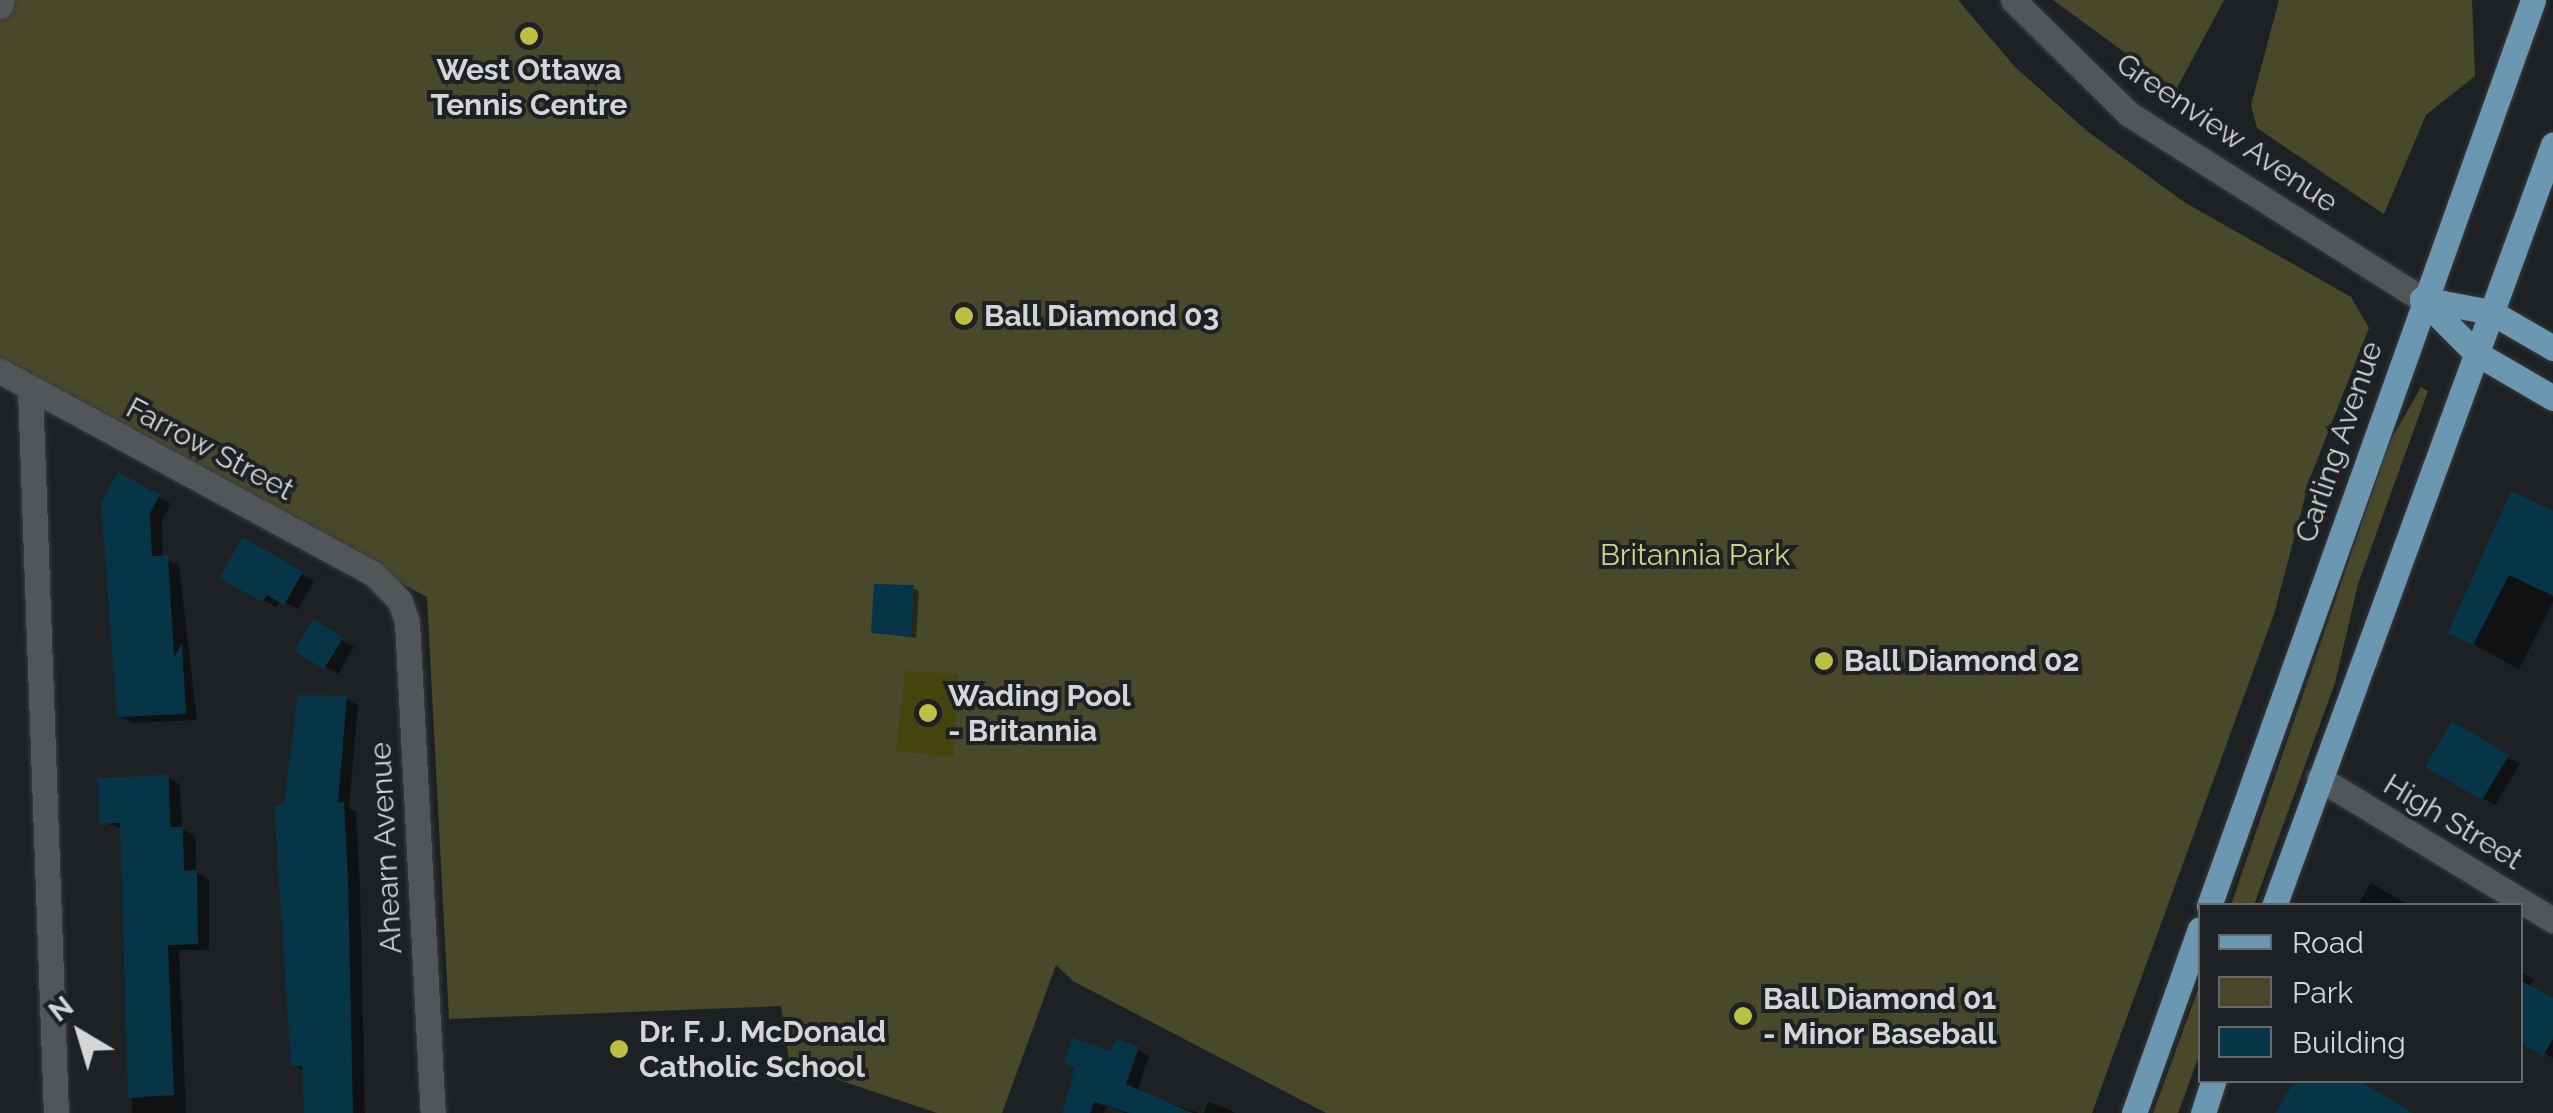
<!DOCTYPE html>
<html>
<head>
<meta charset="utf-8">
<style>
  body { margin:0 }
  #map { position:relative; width:2553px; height:1113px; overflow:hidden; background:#1e2123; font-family:Raleway,sans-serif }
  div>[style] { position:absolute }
  .green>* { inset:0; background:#48492b }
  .water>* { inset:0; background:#43440e }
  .shadow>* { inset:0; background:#0007 }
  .building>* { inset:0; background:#073548 }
  .roads { filter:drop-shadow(0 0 2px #393b3d) drop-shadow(0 0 2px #393b3d) }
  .minor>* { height:25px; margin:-12.5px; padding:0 12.5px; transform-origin:12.5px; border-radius:12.5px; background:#525659 }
  .major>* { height:25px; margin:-12.5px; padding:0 12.5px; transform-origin:12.5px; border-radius:12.5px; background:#6b98b0 }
  .dots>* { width:28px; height:28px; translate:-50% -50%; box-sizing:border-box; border:5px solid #1e2123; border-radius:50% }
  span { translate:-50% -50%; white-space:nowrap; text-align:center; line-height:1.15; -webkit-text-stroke:8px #1e2123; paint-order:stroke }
  .poi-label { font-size:30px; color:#d3d5d7; font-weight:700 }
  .left { translate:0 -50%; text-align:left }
  .street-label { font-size:30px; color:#d3d5d7 }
  .park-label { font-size:30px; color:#d0d383 }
  .legend { position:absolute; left:2198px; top:903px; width:325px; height:180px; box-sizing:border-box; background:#1e2123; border:2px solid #66696b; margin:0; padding:12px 18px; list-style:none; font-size:30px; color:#d3d5d7 }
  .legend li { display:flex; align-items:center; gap:20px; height:50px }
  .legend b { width:50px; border:2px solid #66696b }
  .north { position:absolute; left:30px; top:983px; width:100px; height:100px; -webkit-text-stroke:8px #1e2123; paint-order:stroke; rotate:322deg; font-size:28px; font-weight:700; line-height:40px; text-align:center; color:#d3d5d7 }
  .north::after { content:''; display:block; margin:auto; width:35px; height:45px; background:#d3d5d7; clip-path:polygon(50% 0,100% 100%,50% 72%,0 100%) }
</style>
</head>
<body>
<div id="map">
  <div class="green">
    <i style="clip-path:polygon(0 0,1958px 0,2015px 67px,2087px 131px,2184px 202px,2351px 297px,2369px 328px,2310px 478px,2274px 614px,2092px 1113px,1326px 1113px,1073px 981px,1056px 965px,1002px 1113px,937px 1113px,833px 1078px,792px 1081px,781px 1006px,449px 1019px,427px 597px,0 369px)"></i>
    <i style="clip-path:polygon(2053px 0,2224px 0,2176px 90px)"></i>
    <i style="clip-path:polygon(2279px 0,2472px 0,2475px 76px,2426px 115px,2384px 214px,2257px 128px,2251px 105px)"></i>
    <i style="clip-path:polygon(2421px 387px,2428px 391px,2358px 584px,2335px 683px,2254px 905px,2231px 905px,2389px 443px)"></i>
    <i style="clip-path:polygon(2200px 984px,2200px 1053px,2178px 1113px,2153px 1113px)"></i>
  </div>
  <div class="water">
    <i style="clip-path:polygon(905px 671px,958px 674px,954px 757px,896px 751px)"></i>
  </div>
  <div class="shadow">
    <i style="clip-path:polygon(119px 475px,171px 504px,162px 520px,163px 558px,179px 565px,197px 720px,132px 723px,120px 716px)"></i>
    <i style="clip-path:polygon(2553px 514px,2553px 602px,2519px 669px,2451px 632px)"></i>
    <i style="clip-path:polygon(244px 540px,314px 581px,298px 609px,281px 600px,276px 607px,223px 577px)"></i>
    <i style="clip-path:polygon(913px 588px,919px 591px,916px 638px,873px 632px)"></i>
    <i style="clip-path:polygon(314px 623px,354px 647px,338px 674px,298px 650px)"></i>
    <i style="clip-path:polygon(346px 698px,358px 705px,349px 808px,356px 812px,360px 887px,365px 1113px,307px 1113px,305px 1072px,293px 1065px,286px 807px)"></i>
    <i style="clip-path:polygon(2452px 725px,2520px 764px,2495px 805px,2428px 766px)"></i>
    <i style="clip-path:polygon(168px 777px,180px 785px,182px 829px,195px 836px,196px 872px,209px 880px,209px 950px,179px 950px,186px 1113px,132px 1113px,123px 829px,102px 822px)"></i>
    <i style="clip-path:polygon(2371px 883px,2383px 890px,2410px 906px,2357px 906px)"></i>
    <i style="clip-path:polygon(2520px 972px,2534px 980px,2529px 987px,2553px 1000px,2553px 1058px,2520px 1040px)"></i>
    <i style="clip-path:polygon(1137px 1049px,1149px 1056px,1137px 1092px,1199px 1113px,1125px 1113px,1107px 1106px,1104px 1113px,1088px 1113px,1113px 1054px)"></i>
    <i style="clip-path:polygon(1208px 1102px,1228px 1109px,1235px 1113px,1204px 1113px)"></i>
  </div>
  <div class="building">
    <i style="clip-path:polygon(118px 472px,160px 495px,150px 513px,152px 556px,168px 555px,174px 657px,182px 643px,186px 714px,117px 717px,101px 503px)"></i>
    <i style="clip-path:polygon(2511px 491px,2553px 511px,2553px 596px,2509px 575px,2473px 645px,2448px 633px)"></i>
    <i style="clip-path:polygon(243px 537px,303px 572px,284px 605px,267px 595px,263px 602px,219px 578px)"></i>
    <i style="clip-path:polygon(874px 584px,914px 585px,911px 637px,871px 633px)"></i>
    <i style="clip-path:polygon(313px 619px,343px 638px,324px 669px,294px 651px)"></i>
    <i style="clip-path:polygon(298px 695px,347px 696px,338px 803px,344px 802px,348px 879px,353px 1113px,304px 1113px,302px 1066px,291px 1066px,274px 805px,284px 805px)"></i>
    <i style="clip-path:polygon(2452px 721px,2509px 755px,2482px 800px,2425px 767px)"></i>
    <i style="clip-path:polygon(169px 775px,170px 827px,183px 827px,184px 871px,197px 870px,198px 944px,168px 945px,174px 1095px,128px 1098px,120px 823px,99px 824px,98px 778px)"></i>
    <i style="clip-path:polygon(2520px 980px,2553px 998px,2553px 1039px,2543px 1056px,2520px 1043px)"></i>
    <i style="clip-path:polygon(1072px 1038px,1111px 1051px,1116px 1039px,1139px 1047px,1126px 1084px,1193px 1113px,1129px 1113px,1094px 1102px,1090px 1113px,1062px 1113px,1075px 1067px,1064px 1063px)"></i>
    <i style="clip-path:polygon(2295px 1080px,2358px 1080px,2413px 1113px,2275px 1113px)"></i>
  </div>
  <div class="roads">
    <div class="minor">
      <i style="left:2013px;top:0;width:163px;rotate:44.5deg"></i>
      <i style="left:2129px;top:114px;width:347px;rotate:32.3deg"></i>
      <i style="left:0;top:6px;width:6px;rotate:-72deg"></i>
      <i style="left:0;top:371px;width:426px;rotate:28.5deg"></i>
      <i style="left:374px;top:574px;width:37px;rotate:46deg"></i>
      <i style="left:400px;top:601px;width:22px;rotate:72deg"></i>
      <i style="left:407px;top:622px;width:492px;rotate:87deg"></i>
      <i style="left:30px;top:388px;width:725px;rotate:87.95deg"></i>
      <i style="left:2319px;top:778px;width:274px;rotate:31.3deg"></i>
    </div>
    <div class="major">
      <i style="left:2422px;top:299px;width:76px;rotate:45deg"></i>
      <i style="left:2476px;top:353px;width:89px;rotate:30.3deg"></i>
      <i style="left:2422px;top:299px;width:70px;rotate:10.7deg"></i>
      <i style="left:2491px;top:312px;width:72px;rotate:30.1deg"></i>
      <i style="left:2209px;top:906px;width:962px;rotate:-70.32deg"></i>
      <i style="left:2274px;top:906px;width:811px;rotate:-69.87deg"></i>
      <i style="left:2134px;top:1113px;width:195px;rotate:-70.3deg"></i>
      <i style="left:2203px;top:1113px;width:35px;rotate:-72deg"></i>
    </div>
  </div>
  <div class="dots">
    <i style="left:529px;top:36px;background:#bdbf43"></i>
    <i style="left:964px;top:316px;background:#bdbf43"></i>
    <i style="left:1824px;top:661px;background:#bdbf43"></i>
    <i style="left:928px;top:713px;background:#bdbf43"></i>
    <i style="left:1743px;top:1016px;background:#bdbf43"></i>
    <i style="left:619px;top:1049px;background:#bdbf43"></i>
  </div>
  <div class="poi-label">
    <span style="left:529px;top:87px">West Ottawa<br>Tennis Centre</span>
    <span class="left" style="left:984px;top:316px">Ball Diamond 03</span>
    <span class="left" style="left:1844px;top:661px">Ball Diamond 02</span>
    <span class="left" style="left:948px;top:713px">Wading Pool<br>- Britannia</span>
    <span class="left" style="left:1763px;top:1016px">Ball Diamond 01<br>- Minor Baseball</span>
    <span class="left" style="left:639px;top:1049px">Dr. F. J. McDonald<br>Catholic School</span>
  </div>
  <div class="street-label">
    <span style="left:2227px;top:133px;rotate:34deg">Greenview Avenue</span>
    <span style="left:2339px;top:442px;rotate:-71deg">Carling Avenue</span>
    <span style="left:210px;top:449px;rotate:28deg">Farrow Street</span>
    <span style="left:2453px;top:822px;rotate:31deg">High Street</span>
    <span style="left:386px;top:848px;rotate:-93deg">Ahearn Avenue</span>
  </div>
  <div class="park-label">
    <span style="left:1695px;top:555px">Britannia Park</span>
  </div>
  <ul class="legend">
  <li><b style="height:12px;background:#6b98b0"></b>Road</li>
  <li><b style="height:28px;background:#48492b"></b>Park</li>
  <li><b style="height:28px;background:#073548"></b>Building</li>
  </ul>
  <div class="north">N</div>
</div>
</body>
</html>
